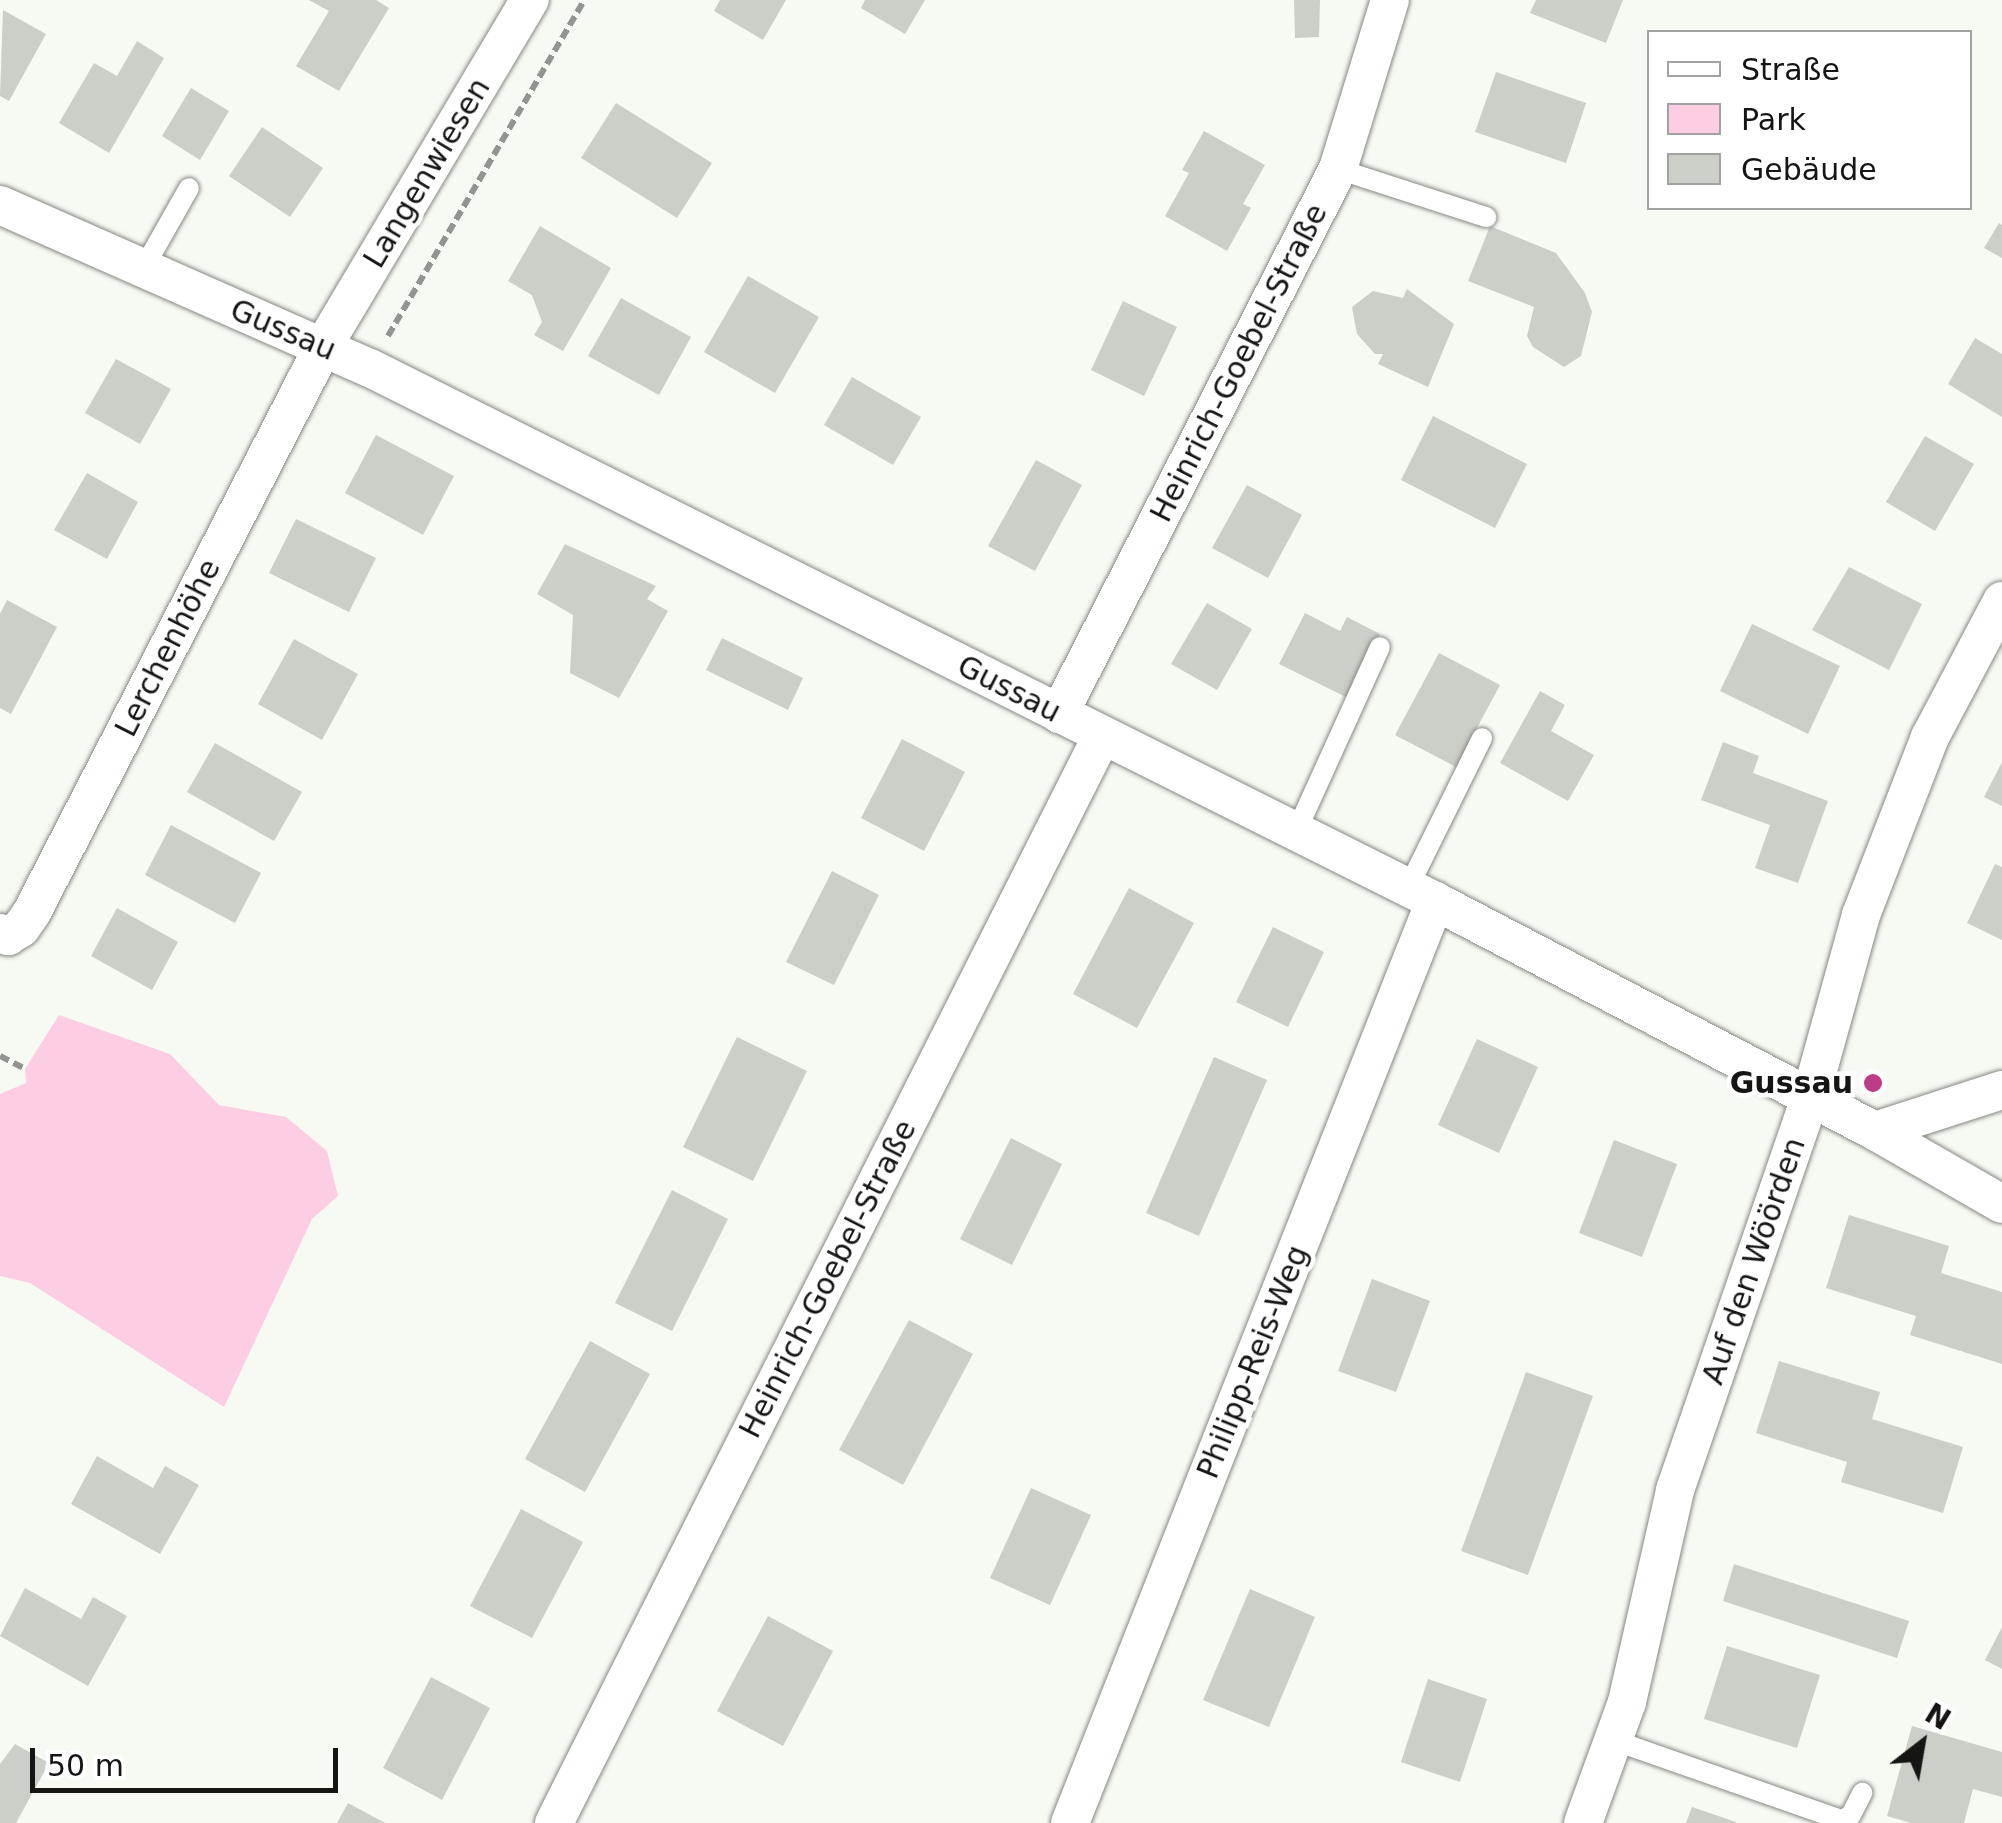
<!DOCTYPE html>
<html>
<head>
<meta charset="utf-8">
<style>
  body { margin:0 }
  #map { position:relative; width:2002px; height:1823px; overflow:hidden; background:#f7faf3; font-family:"DejaVu Sans",sans-serif }
  div>[style] { position:absolute }
  .green>* { inset:0; background:#fdcde4 }
  .building>* { inset:0; background:#cccec8 }
  .path>* { height:6px; margin-top:-3px; transform-origin:0; background:repeating-linear-gradient(90deg,#91948f 0 10px,transparent 0 15px) }
  .roads { filter:drop-shadow(0 0 2px #868882) drop-shadow(0 0 2px #868882) }
  .lane>* { height:20px; margin:-10px; padding:0 10px; transform-origin:10px; border-radius:10px; background:#fff }
  .street>* { height:38px; margin:-19px; padding:0 19px; transform-origin:19px; border-radius:19px; background:#fff }
  .dots>* { width:28px; height:28px; translate:-50% -50%; box-sizing:border-box; border:5px solid #fff; border-radius:50% }
  span { translate:-50% -50%; white-space:nowrap; text-align:center; line-height:1.15; -webkit-text-stroke:9px #fff; paint-order:stroke }
  .street-label { font-size:30px; color:#151614 }
  .poi-label { font-size:30px; color:#151614; font-weight:700 }
  .right { translate:-100% -50%; text-align:right }
  .legend { position:absolute; left:1647px; top:30px; width:325px; height:180px; box-sizing:border-box; background:#fff; border:2px solid #a1a2a1; margin:0; padding:12px 18px; list-style:none; font-size:30px; color:#151614 }
  .legend li { display:flex; align-items:center; gap:20px; height:50px }
  .legend b { width:50px; border:2px solid #a1a2a1 }
  .north { position:absolute; left:1872px; top:1693px; width:100px; height:100px; -webkit-text-stroke:8px #fff; paint-order:stroke; rotate:31deg; font-size:28px; font-weight:700; line-height:40px; text-align:center; color:#151614 }
  .north::after { content:''; display:block; margin:auto; width:35px; height:45px; background:#151614; clip-path:polygon(50% 0,100% 100%,50% 72%,0 100%) }
  .scale { position:absolute; left:30px; top:1748px; width:308px; height:45px; box-sizing:border-box; border:5px solid #151614; border-top:0; padding-left:12px; font-size:30px; line-height:35px; white-space:nowrap; color:#151614; -webkit-text-stroke:8px #fff; paint-order:stroke }
</style>
</head>
<body>
<div id="map">
  <div class="green">
    <i style="clip-path:polygon(59px 1015px,170px 1054px,219px 1105px,286px 1117px,327px 1151px,338px 1196px,312px 1219px,224px 1407px,30px 1283px,0 1276px,0 1094px,26px 1083px,25px 1069px)"></i>
  </div>
  <div class="building">
    <i style="clip-path:polygon(309px 0,376px 0,389px 8px,339px 91px,296px 66px,329px 11px)"></i>
    <i style="clip-path:polygon(720px 0,786px 0,763px 40px,714px 11px)"></i>
    <i style="clip-path:polygon(865px 0,925px 0,905px 34px,861px 8px)"></i>
    <i style="clip-path:polygon(1294px 0,1320px 0,1319px 37px,1295px 38px)"></i>
    <i style="clip-path:polygon(1536px 0,1623px 0,1606px 43px,1530px 13px)"></i>
    <i style="clip-path:polygon(3px 10px,46px 34px,9px 101px,0 96px)"></i>
    <i style="clip-path:polygon(137px 41px,164px 58px,109px 153px,59px 123px,94px 63px,117px 76px)"></i>
    <i style="clip-path:polygon(1496px 72px,1586px 103px,1566px 163px,1475px 132px)"></i>
    <i style="clip-path:polygon(191px 88px,229px 111px,200px 160px,162px 136px)"></i>
    <i style="clip-path:polygon(616px 103px,712px 163px,677px 218px,581px 158px)"></i>
    <i style="clip-path:polygon(262px 127px,323px 168px,290px 217px,229px 176px)"></i>
    <i style="clip-path:polygon(1204px 131px,1265px 165px,1243px 204px,1251px 208px,1227px 251px,1165px 216px,1189px 173px,1182px 170px)"></i>
    <i style="clip-path:polygon(1999px 223px,2002px 225px,2002px 258px,1984px 248px)"></i>
    <i style="clip-path:polygon(540px 226px,611px 268px,563px 351px,534px 335px,542px 322px,532px 295px,508px 281px)"></i>
    <i style="clip-path:polygon(1490px 226px,1556px 253px,1585px 293px,1592px 312px,1581px 356px,1564px 367px,1533px 347px,1527px 336px,1534px 307px,1468px 281px)"></i>
    <i style="clip-path:polygon(748px 276px,819px 317px,775px 393px,704px 352px)"></i>
    <i style="clip-path:polygon(1407px 289px,1454px 324px,1428px 387px,1378px 364px,1383px 354px,1375px 354px,1357px 334px,1352px 307px,1373px 291px,1403px 298px)"></i>
    <i style="clip-path:polygon(621px 298px,691px 337px,659px 395px,588px 356px)"></i>
    <i style="clip-path:polygon(1123px 301px,1177px 327px,1144px 396px,1091px 370px)"></i>
    <i style="clip-path:polygon(1975px 338px,2002px 354px,2002px 417px,1948px 384px)"></i>
    <i style="clip-path:polygon(116px 359px,171px 389px,140px 444px,85px 413px)"></i>
    <i style="clip-path:polygon(852px 377px,921px 417px,893px 465px,824px 425px)"></i>
    <i style="clip-path:polygon(1433px 416px,1527px 464px,1495px 528px,1401px 480px)"></i>
    <i style="clip-path:polygon(376px 435px,454px 476px,423px 535px,345px 493px)"></i>
    <i style="clip-path:polygon(1925px 436px,1974px 464px,1935px 531px,1886px 502px)"></i>
    <i style="clip-path:polygon(1036px 460px,1082px 485px,1035px 571px,988px 546px)"></i>
    <i style="clip-path:polygon(87px 473px,138px 502px,107px 559px,54px 530px)"></i>
    <i style="clip-path:polygon(1247px 485px,1302px 515px,1268px 578px,1212px 548px)"></i>
    <i style="clip-path:polygon(296px 519px,376px 558px,349px 612px,269px 573px)"></i>
    <i style="clip-path:polygon(565px 544px,656px 586px,647px 599px,668px 611px,619px 698px,570px 673px,573px 615px,537px 594px)"></i>
    <i style="clip-path:polygon(1849px 567px,1922px 604px,1889px 670px,1812px 630px)"></i>
    <i style="clip-path:polygon(7px 600px,57px 627px,11px 714px,0 708px,0 614px)"></i>
    <i style="clip-path:polygon(1207px 603px,1252px 629px,1217px 690px,1171px 664px)"></i>
    <i style="clip-path:polygon(1305px 613px,1340px 631px,1347px 617px,1380px 634px,1348px 698px,1279px 664px)"></i>
    <i style="clip-path:polygon(1752px 624px,1840px 666px,1808px 734px,1720px 691px)"></i>
    <i style="clip-path:polygon(722px 638px,803px 678px,788px 710px,706px 670px)"></i>
    <i style="clip-path:polygon(294px 639px,358px 674px,322px 740px,258px 704px)"></i>
    <i style="clip-path:polygon(1439px 653px,1500px 685px,1456px 767px,1395px 735px)"></i>
    <i style="clip-path:polygon(1540px 691px,1565px 705px,1551px 731px,1594px 755px,1568px 801px,1500px 763px)"></i>
    <i style="clip-path:polygon(902px 739px,965px 772px,924px 851px,861px 818px)"></i>
    <i style="clip-path:polygon(1723px 742px,1759px 756px,1753px 773px,1828px 801px,1798px 883px,1755px 868px,1770px 825px,1701px 800px)"></i>
    <i style="clip-path:polygon(215px 743px,302px 792px,274px 841px,187px 792px)"></i>
    <i style="clip-path:polygon(2002px 762px,2002px 806px,1984px 797px)"></i>
    <i style="clip-path:polygon(171px 825px,261px 873px,235px 923px,145px 875px)"></i>
    <i style="clip-path:polygon(1995px 864px,2002px 867px,2002px 940px,1967px 923px)"></i>
    <i style="clip-path:polygon(832px 871px,879px 895px,834px 985px,786px 962px)"></i>
    <i style="clip-path:polygon(1129px 888px,1194px 923px,1137px 1028px,1073px 994px)"></i>
    <i style="clip-path:polygon(117px 908px,178px 942px,152px 990px,91px 956px)"></i>
    <i style="clip-path:polygon(1273px 927px,1324px 952px,1288px 1027px,1236px 1002px)"></i>
    <i style="clip-path:polygon(737px 1037px,807px 1071px,753px 1181px,683px 1147px)"></i>
    <i style="clip-path:polygon(1477px 1039px,1538px 1067px,1499px 1153px,1438px 1125px)"></i>
    <i style="clip-path:polygon(1214px 1057px,1267px 1080px,1199px 1236px,1146px 1213px)"></i>
    <i style="clip-path:polygon(1011px 1138px,1062px 1164px,1012px 1265px,960px 1239px)"></i>
    <i style="clip-path:polygon(1614px 1140px,1677px 1164px,1642px 1257px,1579px 1233px)"></i>
    <i style="clip-path:polygon(672px 1190px,728px 1219px,672px 1331px,615px 1303px)"></i>
    <i style="clip-path:polygon(1849px 1215px,1949px 1246px,1941px 1273px,2002px 1292px,2002px 1364px,1910px 1335px,1916px 1316px,1826px 1288px)"></i>
    <i style="clip-path:polygon(1372px 1279px,1430px 1301px,1396px 1392px,1338px 1371px)"></i>
    <i style="clip-path:polygon(909px 1320px,973px 1354px,903px 1485px,839px 1450px)"></i>
    <i style="clip-path:polygon(590px 1341px,650px 1374px,585px 1492px,525px 1459px)"></i>
    <i style="clip-path:polygon(1779px 1361px,1880px 1392px,1872px 1419px,1963px 1447px,1943px 1513px,1841px 1482px,1847px 1462px,1756px 1433px)"></i>
    <i style="clip-path:polygon(1526px 1372px,1593px 1396px,1528px 1575px,1461px 1551px)"></i>
    <i style="clip-path:polygon(97px 1456px,153px 1488px,165px 1466px,199px 1485px,160px 1554px,71px 1504px)"></i>
    <i style="clip-path:polygon(1031px 1488px,1091px 1515px,1050px 1605px,990px 1578px)"></i>
    <i style="clip-path:polygon(521px 1509px,583px 1542px,532px 1638px,470px 1606px)"></i>
    <i style="clip-path:polygon(1734px 1564px,1909px 1621px,1897px 1658px,1723px 1601px)"></i>
    <i style="clip-path:polygon(25px 1588px,81px 1619px,93px 1597px,127px 1616px,88px 1686px,0 1636px)"></i>
    <i style="clip-path:polygon(1250px 1589px,1315px 1617px,1269px 1727px,1203px 1700px)"></i>
    <i style="clip-path:polygon(768px 1616px,833px 1651px,783px 1746px,717px 1711px)"></i>
    <i style="clip-path:polygon(2002px 1627px,2002px 1669px,1985px 1660px)"></i>
    <i style="clip-path:polygon(1727px 1646px,1820px 1675px,1797px 1748px,1704px 1719px)"></i>
    <i style="clip-path:polygon(431px 1677px,490px 1708px,442px 1800px,383px 1768px)"></i>
    <i style="clip-path:polygon(1428px 1679px,1487px 1699px,1460px 1782px,1401px 1762px)"></i>
    <i style="clip-path:polygon(1912px 1726px,2002px 1752px,2002px 1797px,1973px 1789px,1964px 1823px,1911px 1823px,1887px 1816px)"></i>
    <i style="clip-path:polygon(15px 1744px,49px 1763px,16px 1823px,0 1823px,0 1764px)"></i>
    <i style="clip-path:polygon(348px 1803px,385px 1823px,337px 1823px)"></i>
    <i style="clip-path:polygon(1692px 1807px,1736px 1822px,1736px 1823px,1686px 1823px)"></i>
  </div>
  <div class="path">
    <i style="left:388px;top:336px;width:389px;rotate:-59.7deg"></i>
    <i style="left:0;top:1056px;width:28px;rotate:27deg"></i>
  </div>
  <div class="roads">
    <div class="lane">
      <i style="left:1338px;top:169px;width:156px;rotate:18deg"></i>
      <i style="left:142px;top:271px;width:95px;rotate:-60.5deg"></i>
      <i style="left:1296px;top:832px;width:203px;rotate:-65.6deg"></i>
      <i style="left:1408px;top:888px;width:167px;rotate:-63.7deg"></i>
      <i style="left:1613px;top:1740px;width:243px;rotate:19.3deg"></i>
      <i style="left:1842px;top:1820px;width:10px;rotate:-29deg"></i>
      <i style="left:1851px;top:1815px;width:25px;rotate:-63deg"></i>
    </div>
    <div class="street">
      <i style="left:0;top:205px;width:404px;rotate:23.8deg"></i>
      <i style="left:370px;top:368px;width:1191px;rotate:26.59deg"></i>
      <i style="left:1435px;top:901px;width:496px;rotate:27.6deg"></i>
      <i style="left:1875px;top:1131px;width:146px;rotate:29.9deg"></i>
      <i style="left:1059px;top:714px;width:612px;rotate:-62.89deg"></i>
      <i style="left:1338px;top:169px;width:177px;rotate:-72.9deg"></i>
      <i style="left:0;top:933px;width:9px;rotate:21deg"></i>
      <i style="left:8px;top:936px;width:15px;rotate:-32deg"></i>
      <i style="left:21px;top:928px;width:19px;rotate:-55deg"></i>
      <i style="left:32px;top:912px;width:638px;rotate:-62.75deg"></i>
      <i style="left:324px;top:345px;width:402px;rotate:-59.2deg"></i>
      <i style="left:1875px;top:1131px;width:133px;rotate:-17.9deg"></i>
      <i style="left:554px;top:1823px;width:1217px;rotate:-63.25deg"></i>
      <i style="left:1070px;top:1823px;width:992px;rotate:-68.4deg"></i>
      <i style="left:1583px;top:1823px;width:129px;rotate:-70deg"></i>
      <i style="left:1627px;top:1702px;width:217px;rotate:-77.2deg"></i>
      <i style="left:1675px;top:1490px;width:414px;rotate:-71deg"></i>
      <i style="left:1810px;top:1099px;width:191px;rotate:-74.5deg"></i>
      <i style="left:1861px;top:915px;width:191px;rotate:-68.8deg"></i>
      <i style="left:1930px;top:737px;width:154px;rotate:-62.1deg"></i>
    </div>
  </div>
  <div class="dots">
    <i style="left:1873px;top:1083px;background:#bc3c86"></i>
  </div>
  <div class="street-label">
    <span style="left:427px;top:173px;rotate:-59deg">Langenwiesen</span>
    <span style="left:283px;top:330px;rotate:23deg">Gussau</span>
    <span style="left:1239px;top:363px;rotate:-63deg">Heinrich-Goebel-Straße</span>
    <span style="left:168px;top:648px;rotate:-63deg">Lerchenhöhe</span>
    <span style="left:1009px;top:689px;rotate:27deg">Gussau</span>
    <span style="left:1754px;top:1261px;rotate:-71deg">Auf den Wöörden</span>
    <span style="left:828px;top:1279px;rotate:-63deg">Heinrich-Goebel-Straße</span>
    <span style="left:1253px;top:1362px;rotate:-68deg">Philipp-Reis-Weg</span>
  </div>
  <div class="poi-label">
    <span class="right" style="left:1853px;top:1083px">Gussau</span>
  </div>
  <ul class="legend">
  <li><b style="height:12px;background:#fff"></b>Straße</li>
  <li><b style="height:28px;background:#fdcde4"></b>Park</li>
  <li><b style="height:28px;background:#cccec8"></b>Gebäude</li>
  </ul>
  <div class="north">N</div>
  <div class="scale">50 m</div>
</div>
</body>
</html>
